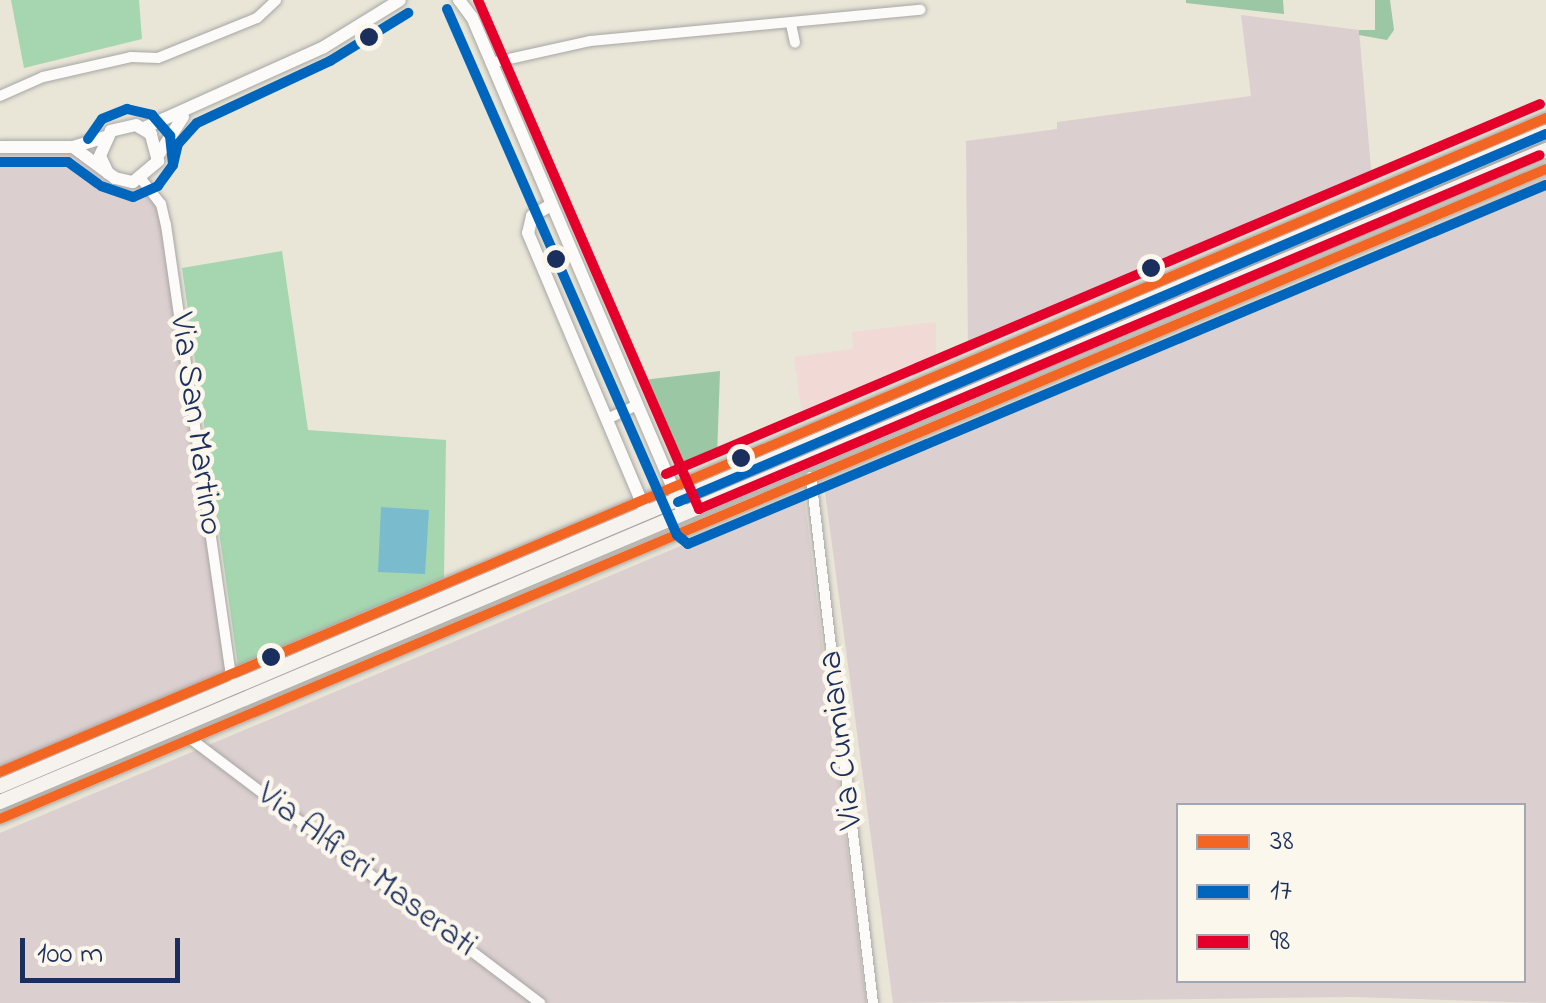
<!DOCTYPE html>
<html>
<head>
<meta charset="utf-8">
<style>
  body { margin:0 }
  #map { position:relative; width:1546px; height:1003px; overflow:hidden; background:#e9e5d7; font-family:"Indie Flower",sans-serif }
  div>[style] { position:absolute }
  .built>* { inset:0; background:#f1d9d6 }
  .industrial>* { inset:0; background:#dccfcf }
  .green>* { inset:0; background:#a6d6b0 }
  .forest>* { inset:0; background:#9bc7a4 }
  .water>* { inset:0; background:#7abccd }
  .roads { filter:drop-shadow(0 0 2px #a6a7a5) drop-shadow(0 0 2px #a6a7a5) }
  .minor>* { height:10px; margin:-5px; padding:0 5px; transform-origin:5px; border-radius:5px; background:#fcfbf9 }
  .tertiary>* { height:12px; margin:-6px; padding:0 6px; transform-origin:6px; border-radius:6px; background:#fcfbf9 }
  .secondary>* { height:14px; margin:-7px; padding:0 7px; transform-origin:7px; border-radius:7px; background:#f6f3ef }
  .bus-1>* { height:10px; margin:-5px; padding:0 5px; transform-origin:5px; border-radius:5px; background:#f26522 }
  .bus-2>* { height:10px; margin:-5px; padding:0 5px; transform-origin:5px; border-radius:5px; background:#0065bd }
  .bus-3>* { height:10px; margin:-5px; padding:0 5px; transform-origin:5px; border-radius:5px; background:#e4002b }
  .dots>* { width:28px; height:28px; translate:-50% -50%; box-sizing:border-box; border:5px solid #fbf7ec; border-radius:50% }
  span { translate:-50% -50%; white-space:nowrap; text-align:center; line-height:1.15; -webkit-text-stroke:9px #fbf7ec; paint-order:stroke }
  .street-label { font-size:35px; color:#1b2f5e }
  .legend { position:absolute; left:1176px; top:803px; width:350px; height:180px; box-sizing:border-box; background:#fbf7ec; border:2px solid #a1a7b3; margin:0; padding:12px 18px; list-style:none; font-size:30px; color:#1b2f5e }
  .legend li { display:flex; align-items:center; gap:20px; height:50px }
  .legend b { width:50px; border:2px solid #a1a7b3 }
  .scale { position:absolute; left:20px; top:938px; width:160px; height:45px; box-sizing:border-box; border:5px solid #1b2f5e; border-top:0; padding-left:12px; font-size:30px; line-height:35px; white-space:nowrap; color:#1b2f5e; -webkit-text-stroke:8px #fbf7ec; paint-order:stroke }
</style>
</head>
<body>
<div id="map">
  <div class="built">
    <i style="clip-path:polygon(936px 322px,936px 364px,803px 420px,794px 357px,853px 349px,852px 332px)"></i>
  </div>
  <div class="industrial">
    <i style="clip-path:polygon(1241px 15px,1359px 30px,1372px 180px,968px 350px,966px 141px,1057px 129px,1057px 122px,1251px 96px)"></i>
    <i style="clip-path:polygon(0 147px,73px 147px,115px 178px,142px 180px,161px 204px,231px 675px,0 772px)"></i>
    <i style="clip-path:polygon(evenodd,1546px 177px,1546px 1003px,1353px 997px,893px 1003px,825px 492px,1546px 177px,1178px 806px,1524px 806px,1524px 980px,1178px 980px,1178px 806px)"></i>
    <i style="clip-path:polygon(804px 494px,866px 1003px,0 1003px,0 833px)"></i>
  </div>
  <div class="green">
    <i style="clip-path:polygon(11px 0,139px 0,142px 39px,24px 68px)"></i>
    <i style="clip-path:polygon(282px 251px,308px 430px,446px 440px,444px 578px,238px 666px,182px 268px)"></i>
  </div>
  <div class="forest">
    <i style="clip-path:polygon(1186px 0,1283px 0,1284px 14px,1186px 3px)"></i>
    <i style="clip-path:polygon(1375px 0,1390px 0,1394px 30px,1387px 40px,1359px 35px,1359px 30px,1375px 30px)"></i>
    <i style="clip-path:polygon(720px 371px,717px 457px,682px 471px,643px 380px)"></i>
  </div>
  <div class="water">
    <i style="clip-path:polygon(381px 507px,429px 510px,425px 574px,378px 572px)"></i>
  </div>
  <div class="roads">
    <div class="minor">
      <i style="left:791px;top:24px;width:19px;rotate:78deg"></i>
      <i style="left:491px;top:63px;width:101px;rotate:-12.5deg"></i>
      <i style="left:590px;top:41px;width:332px;rotate:-5.4deg"></i>
      <i style="left:0;top:96px;width:47px;rotate:-23.8deg"></i>
      <i style="left:43px;top:77px;width:90px;rotate:-12.8deg"></i>
      <i style="left:131px;top:57px;width:27px;rotate:2deg"></i>
      <i style="left:158px;top:58px;width:107px;rotate:-22deg"></i>
      <i style="left:257px;top:18px;width:26px;rotate:-43deg"></i>
      <i style="left:142px;top:180px;width:31px;rotate:52deg"></i>
      <i style="left:161px;top:204px;width:22px;rotate:77deg"></i>
      <i style="left:166px;top:225px;width:455px;rotate:81.8deg"></i>
      <i style="left:607px;top:419px;width:33px;rotate:-25deg"></i>
      <i style="left:811px;top:477px;width:530px;rotate:83.28deg"></i>
      <i style="left:191px;top:739px;width:438px;rotate:37.1deg"></i>
      <i style="left:0;top:772px;width:1679px;rotate:-22.93deg"></i>
      <i style="left:0;top:819px;width:1677px;rotate:-22.8deg"></i>
    </div>
    <div class="tertiary">
      <i style="left:459px;top:0;width:21px;rotate:53deg"></i>
      <i style="left:472px;top:17px;width:533px;rotate:66.9deg"></i>
      <i style="left:144px;top:128px;width:197px;rotate:-24.2deg"></i>
      <i style="left:324px;top:47px;width:89px;rotate:-31.7deg"></i>
      <i style="left:0;top:147px;width:73px"></i>
      <i style="left:73px;top:147px;width:34px;rotate:-17deg"></i>
      <i style="left:73px;top:147px;width:52px;rotate:36.4deg"></i>
      <i style="left:115px;top:178px;width:18px;rotate:13deg"></i>
      <i style="left:133px;top:182px;width:33px;rotate:-40deg"></i>
      <i style="left:158px;top:161px;width:28px;rotate:-105deg"></i>
      <i style="left:151px;top:134px;width:17px;rotate:-149deg"></i>
      <i style="left:136px;top:125px;width:26px;rotate:167deg"></i>
      <i style="left:111px;top:131px;width:27px;rotate:114deg"></i>
      <i style="left:100px;top:156px;width:19px;rotate:65deg"></i>
      <i style="left:159px;top:154px;width:44px;rotate:-57deg"></i>
      <i style="left:551px;top:205px;width:22px;rotate:150deg"></i>
      <i style="left:532px;top:216px;width:17px;rotate:103deg"></i>
      <i style="left:528px;top:233px;width:304px;rotate:67.1deg"></i>
    </div>
    <div class="secondary">
      <i style="left:0;top:786px;width:1679px;rotate:-22.93deg"></i>
      <i style="left:0;top:802px;width:1678px;rotate:-22.87deg"></i>
    </div>
  </div>
  <div class="bus-1">
    <i style="left:0;top:772px;width:1679px;rotate:-22.93deg"></i>
    <i style="left:0;top:819px;width:1677px;rotate:-22.8deg"></i>
  </div>
  <div class="bus-2">
    <i style="left:447px;top:9px;width:574px;rotate:66.38deg"></i>
    <i style="left:677px;top:535px;width:14px;rotate:39deg"></i>
    <i style="left:688px;top:544px;width:930px;rotate:-22.71deg"></i>
    <i style="left:88px;top:139px;width:24px;rotate:-55deg"></i>
    <i style="left:102px;top:119px;width:27px;rotate:-22deg"></i>
    <i style="left:127px;top:109px;width:26px;rotate:13deg"></i>
    <i style="left:152px;top:115px;width:28px;rotate:49deg"></i>
    <i style="left:170px;top:136px;width:29px;rotate:84deg"></i>
    <i style="left:173px;top:165px;width:26px;rotate:126deg"></i>
    <i style="left:158px;top:186px;width:27px;rotate:156deg"></i>
    <i style="left:133px;top:197px;width:34px;rotate:-161deg"></i>
    <i style="left:0;top:162px;width:68px"></i>
    <i style="left:68px;top:162px;width:37px;rotate:36deg"></i>
    <i style="left:173px;top:165px;width:22px;rotate:-77deg"></i>
    <i style="left:178px;top:144px;width:28px;rotate:-48deg"></i>
    <i style="left:197px;top:123px;width:147px;rotate:-25deg"></i>
    <i style="left:330px;top:61px;width:92px;rotate:-31.6deg"></i>
    <i style="left:678px;top:502px;width:943px;rotate:-22.98deg"></i>
  </div>
  <div class="bus-3">
    <i style="left:478px;top:0;width:555px;rotate:66.53deg"></i>
    <i style="left:699px;top:509px;width:912px;rotate:-22.83deg"></i>
    <i style="left:666px;top:474px;width:949px;rotate:-22.94deg"></i>
  </div>
  <div class="dots">
    <i style="left:369px;top:37px;background:#1b2f5e"></i>
    <i style="left:556px;top:259px;background:#1b2f5e"></i>
    <i style="left:1151px;top:268px;background:#1b2f5e"></i>
    <i style="left:741px;top:458px;background:#1b2f5e"></i>
    <i style="left:271px;top:657px;background:#1b2f5e"></i>
  </div>
  <div class="street-label">
    <span style="left:195px;top:424px;rotate:82deg">Via San Martino</span>
    <span style="left:842px;top:740px;rotate:-97deg">Via Cumiana</span>
    <span style="left:366px;top:871px;rotate:37deg">Via Alfieri Maserati</span>
  </div>
  <ul class="legend">
  <li><b style="height:12px;background:#f26522"></b>38</li>
  <li><b style="height:12px;background:#0065bd"></b>17</li>
  <li><b style="height:12px;background:#e4002b"></b>98</li>
  </ul>
  <div class="scale">100 m</div>
</div>
</body>
</html>
